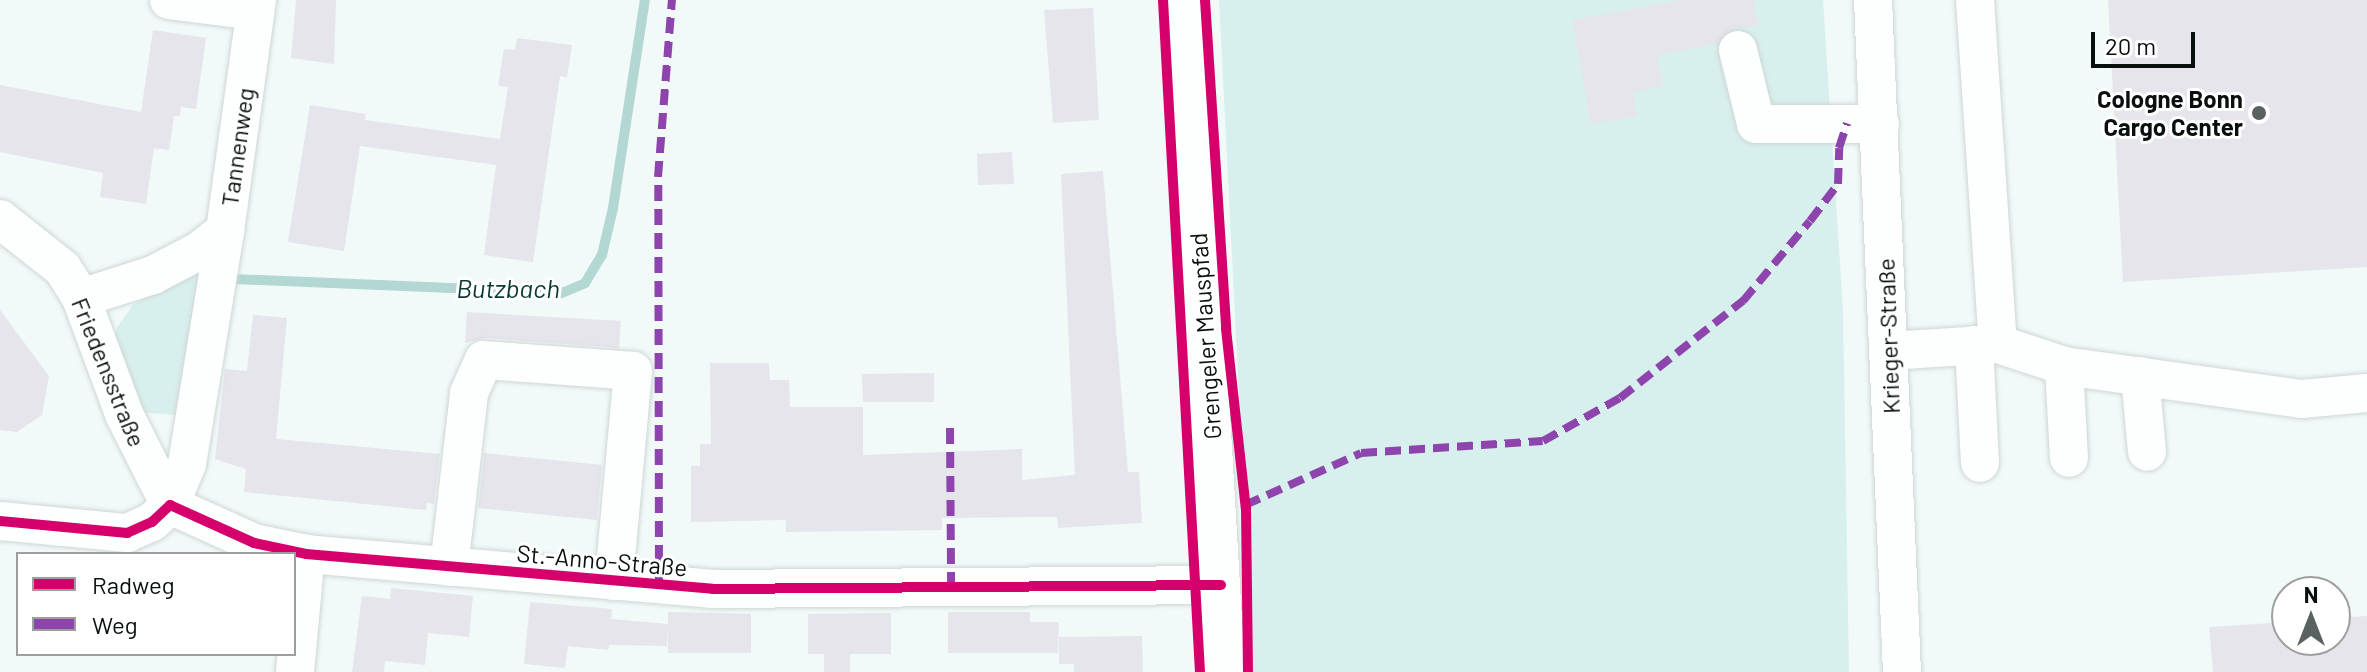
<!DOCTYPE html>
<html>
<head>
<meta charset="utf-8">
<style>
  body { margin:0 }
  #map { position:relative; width:2367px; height:672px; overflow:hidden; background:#f1faf9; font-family:Barlow,sans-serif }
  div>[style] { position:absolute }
  .green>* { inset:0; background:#d8f0ed }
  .stream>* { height:10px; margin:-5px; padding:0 5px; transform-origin:5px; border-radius:5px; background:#b3d7d2 }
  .building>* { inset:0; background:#e5e5eb }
  .roads { filter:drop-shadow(0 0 2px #cfd6d5) drop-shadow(0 0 2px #cfd6d5) }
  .minor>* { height:38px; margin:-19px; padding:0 19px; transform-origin:19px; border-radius:19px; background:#fdfefe }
  .major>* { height:44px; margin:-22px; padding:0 22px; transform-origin:22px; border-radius:22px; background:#fdfefe }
  .quiet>* { height:8px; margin-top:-4px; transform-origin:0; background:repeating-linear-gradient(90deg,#8e44ad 0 16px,transparent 0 24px) }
  .cycleway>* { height:10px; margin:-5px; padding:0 5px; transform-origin:5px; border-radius:5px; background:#d6006c }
  .dots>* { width:22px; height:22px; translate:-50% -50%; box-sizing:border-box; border:4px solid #fff; border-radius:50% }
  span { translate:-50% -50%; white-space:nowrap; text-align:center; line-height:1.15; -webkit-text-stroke:6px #fff; paint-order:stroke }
  .poi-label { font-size:24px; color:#090f0f; font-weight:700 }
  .right { translate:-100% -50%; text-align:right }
  .street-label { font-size:24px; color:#090f0f }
  .water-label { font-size:26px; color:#0a3935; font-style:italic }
  .legend { position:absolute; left:16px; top:552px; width:280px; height:104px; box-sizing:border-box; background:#fff; border:2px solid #9d9f9f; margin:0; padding:10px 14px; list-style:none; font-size:24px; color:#090f0f }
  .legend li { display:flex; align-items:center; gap:16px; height:40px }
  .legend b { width:40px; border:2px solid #9d9f9f }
  .north { position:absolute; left:2271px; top:576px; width:80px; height:80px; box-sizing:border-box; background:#fff; border:2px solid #9d9f9f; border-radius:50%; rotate:0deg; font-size:22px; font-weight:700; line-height:32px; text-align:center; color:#090f0f }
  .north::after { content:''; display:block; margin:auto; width:28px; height:36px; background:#5a6161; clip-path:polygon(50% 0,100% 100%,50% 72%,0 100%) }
  .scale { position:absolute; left:2091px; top:32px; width:104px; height:36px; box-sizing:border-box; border:4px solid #090f0f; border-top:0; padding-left:10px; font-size:24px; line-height:28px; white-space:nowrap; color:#090f0f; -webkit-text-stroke:6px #fff; paint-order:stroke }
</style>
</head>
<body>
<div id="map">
  <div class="green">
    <i style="clip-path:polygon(1219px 0,1823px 0,1843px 310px,1849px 672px,1253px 672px)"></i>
    <i style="clip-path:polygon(198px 274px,207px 279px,178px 415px,147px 413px,135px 405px,114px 337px,118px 326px,133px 305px,187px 275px)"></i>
  </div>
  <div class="stream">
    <i style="left:234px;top:279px;width:328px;rotate:2.4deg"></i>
    <i style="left:562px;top:293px;width:25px;rotate:-23deg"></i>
    <i style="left:585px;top:283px;width:33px;rotate:-59deg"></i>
    <i style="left:602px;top:255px;width:48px;rotate:-76.8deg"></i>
    <i style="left:613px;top:208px;width:210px;rotate:-81.3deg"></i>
  </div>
  <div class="building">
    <i style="clip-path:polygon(296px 0,336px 0,334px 64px,291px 58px)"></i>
    <i style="clip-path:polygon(1682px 0,1754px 0,1758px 26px,1732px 29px,1717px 44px,1657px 55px,1663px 86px,1633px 92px,1637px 116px,1591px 124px,1572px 20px)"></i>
    <i style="clip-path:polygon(2108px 0,2367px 0,2367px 267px,2123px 282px)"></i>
    <i style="clip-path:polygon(1093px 8px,1099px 120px,1053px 123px,1044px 10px)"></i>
    <i style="clip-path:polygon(153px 30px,206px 38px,196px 109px,181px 107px,180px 116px,174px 116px,169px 150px,154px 148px,146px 204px,100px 197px,103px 173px,0 152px,0 85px,141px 112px)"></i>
    <i style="clip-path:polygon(517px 38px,572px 45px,567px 77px,560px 76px,533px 262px,484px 255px,496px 165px,360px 146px,344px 251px,288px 242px,310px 105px,366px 114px,365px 120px,500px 139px,508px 87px,498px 86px,504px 49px,515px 50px)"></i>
    <i style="clip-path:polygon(1012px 152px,1014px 184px,978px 185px,977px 154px)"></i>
    <i style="clip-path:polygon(1103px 171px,1128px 472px,1139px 472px,1142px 523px,1058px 528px,1057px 517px,942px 518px,942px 530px,786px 532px,786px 520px,691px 522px,691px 466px,700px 466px,700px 444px,711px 444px,710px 363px,769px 363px,770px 380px,789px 380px,790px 407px,863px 407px,863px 455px,1022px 449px,1022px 480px,1075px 475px,1061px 174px)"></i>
    <i style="clip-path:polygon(0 310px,49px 376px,42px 415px,17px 432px,0 430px)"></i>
    <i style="clip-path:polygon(467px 312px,621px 321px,619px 348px,486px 338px,465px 343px)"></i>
    <i style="clip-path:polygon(253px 315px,287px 318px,276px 439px,440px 454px,434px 504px,427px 503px,426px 510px,244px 492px,246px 469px,215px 459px,225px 369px,247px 371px)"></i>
    <i style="clip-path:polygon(934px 373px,934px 402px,863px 402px,862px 374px)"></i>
    <i style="clip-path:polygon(484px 453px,602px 465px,597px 520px,478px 508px)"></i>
    <i style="clip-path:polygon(391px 588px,473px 596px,469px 637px,428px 633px,425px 665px,385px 661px,384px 672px,352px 672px,362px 596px,390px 599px)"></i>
    <i style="clip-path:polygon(530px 602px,612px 609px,611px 619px,668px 624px,668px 612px,751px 614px,751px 653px,668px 653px,668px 627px,667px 646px,609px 645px,608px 650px,568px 646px,565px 668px,524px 664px)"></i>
    <i style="clip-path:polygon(948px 612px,1030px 612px,1030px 622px,1059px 622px,1058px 653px,948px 653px)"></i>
    <i style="clip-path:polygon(891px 613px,891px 654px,850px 654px,850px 672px,824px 672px,824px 654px,808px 654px,808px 614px)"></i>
    <i style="clip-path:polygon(2367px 616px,2367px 672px,2213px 672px,2209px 627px,2287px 622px,2287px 640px,2335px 640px,2335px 618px)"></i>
    <i style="clip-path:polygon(1142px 636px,1143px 672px,1074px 672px,1074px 664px,1059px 664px,1059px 637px)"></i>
  </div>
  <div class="roads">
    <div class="minor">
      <i style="left:169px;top:0;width:87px;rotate:7.3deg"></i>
      <i style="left:1873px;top:0;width:673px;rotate:87.53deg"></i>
      <i style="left:1975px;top:0;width:345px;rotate:86.2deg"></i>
      <i style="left:1738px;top:50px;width:76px;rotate:76.3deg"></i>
      <i style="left:1756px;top:124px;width:124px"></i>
      <i style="left:0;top:219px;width:80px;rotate:38.4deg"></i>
      <i style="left:63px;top:269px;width:34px;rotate:58deg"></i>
      <i style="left:81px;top:298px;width:126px;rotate:69.6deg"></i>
      <i style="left:125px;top:416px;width:100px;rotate:63.2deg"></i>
      <i style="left:81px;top:298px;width:76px;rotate:-17.7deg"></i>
      <i style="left:153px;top:275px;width:52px;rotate:-27.6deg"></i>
      <i style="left:199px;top:251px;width:33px;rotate:-38deg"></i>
      <i style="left:225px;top:231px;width:233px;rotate:-82.1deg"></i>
      <i style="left:1974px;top:345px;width:118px;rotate:87.1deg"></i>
      <i style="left:1888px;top:351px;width:110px;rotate:-3.6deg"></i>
      <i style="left:1998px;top:344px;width:70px;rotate:18.4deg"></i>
      <i style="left:2064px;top:366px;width:240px;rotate:7.9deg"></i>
      <i style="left:2302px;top:399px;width:65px;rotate:-5.3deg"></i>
      <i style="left:2064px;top:366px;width:92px;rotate:86.9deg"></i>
      <i style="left:2140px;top:376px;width:76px;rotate:84.7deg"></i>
      <i style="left:170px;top:505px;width:44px;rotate:-67.5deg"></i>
      <i style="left:187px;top:464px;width:236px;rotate:-80.7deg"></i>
      <i style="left:0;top:521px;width:128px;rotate:5.4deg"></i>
      <i style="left:127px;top:533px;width:27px;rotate:-24deg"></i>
      <i style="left:152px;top:522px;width:25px;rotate:-43deg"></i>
      <i style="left:170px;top:505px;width:92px;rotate:24.3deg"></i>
      <i style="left:254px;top:543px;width:53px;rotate:11.9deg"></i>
      <i style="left:306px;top:554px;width:408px;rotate:4.9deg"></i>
      <i style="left:712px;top:589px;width:509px;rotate:-0.45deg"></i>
      <i style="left:449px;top:567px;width:175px;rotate:-83.4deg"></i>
      <i style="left:469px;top:393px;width:36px;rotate:-66deg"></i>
      <i style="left:484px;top:360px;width:149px;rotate:4.2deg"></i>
      <i style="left:633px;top:371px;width:211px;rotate:95.2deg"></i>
      <i style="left:295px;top:672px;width:119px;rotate:-84.7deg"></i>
    </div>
    <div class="major">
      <i style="left:1184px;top:0;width:673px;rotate:86.68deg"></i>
    </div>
  </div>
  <div class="quiet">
    <i style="left:950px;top:428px;width:160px;rotate:89.6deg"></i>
    <i style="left:1245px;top:505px;width:127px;rotate:-24.1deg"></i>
    <i style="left:1361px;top:453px;width:182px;rotate:-3.8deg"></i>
    <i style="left:1543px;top:441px;width:88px;rotate:-29.2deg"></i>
    <i style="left:1620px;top:398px;width:157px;rotate:-38.3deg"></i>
    <i style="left:1743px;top:301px;width:104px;rotate:-50.1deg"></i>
    <i style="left:1810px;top:221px;width:46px;rotate:-52.9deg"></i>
    <i style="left:1838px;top:184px;width:36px;rotate:-88deg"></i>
    <i style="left:1839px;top:148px;width:26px;rotate:-72deg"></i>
    <i style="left:659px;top:585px;width:408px;rotate:-90.1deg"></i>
    <i style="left:658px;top:177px;width:178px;rotate:-85.5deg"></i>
  </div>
  <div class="cycleway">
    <i style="left:1163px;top:0;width:673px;rotate:86.85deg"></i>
    <i style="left:1205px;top:0;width:330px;rotate:86.3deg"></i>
    <i style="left:1226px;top:329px;width:181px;rotate:83.7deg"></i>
    <i style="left:1246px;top:509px;width:163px;rotate:89.3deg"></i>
    <i style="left:0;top:521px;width:128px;rotate:5.4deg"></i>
    <i style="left:127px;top:533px;width:27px;rotate:-24deg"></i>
    <i style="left:152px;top:522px;width:25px;rotate:-43deg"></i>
    <i style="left:170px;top:505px;width:92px;rotate:24.3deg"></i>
    <i style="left:254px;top:543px;width:53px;rotate:11.9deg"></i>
    <i style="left:306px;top:554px;width:408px;rotate:4.9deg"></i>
    <i style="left:712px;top:589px;width:509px;rotate:-0.45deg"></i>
  </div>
  <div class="dots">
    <i style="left:2259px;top:113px;background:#5a6161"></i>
  </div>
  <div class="poi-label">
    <span class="right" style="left:2243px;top:113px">Cologne Bonn<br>Cargo Center</span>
  </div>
  <div class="street-label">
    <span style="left:237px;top:147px;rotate:-82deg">Tannenweg</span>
    <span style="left:1205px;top:336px;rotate:-94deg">Grengeler Mauspfad</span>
    <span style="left:1888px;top:336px;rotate:-92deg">Krieger-Straße</span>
    <span style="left:109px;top:372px;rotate:68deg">Friedensstraße</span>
    <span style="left:602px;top:560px;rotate:5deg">St.-Anno-Straße</span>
  </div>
  <div class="water-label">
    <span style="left:508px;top:288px">Butzbach</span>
  </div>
  <ul class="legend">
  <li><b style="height:10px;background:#d6006c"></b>Radweg</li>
  <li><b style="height:10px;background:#8e44ad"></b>Weg</li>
  </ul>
  <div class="north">N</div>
  <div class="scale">20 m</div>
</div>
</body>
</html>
